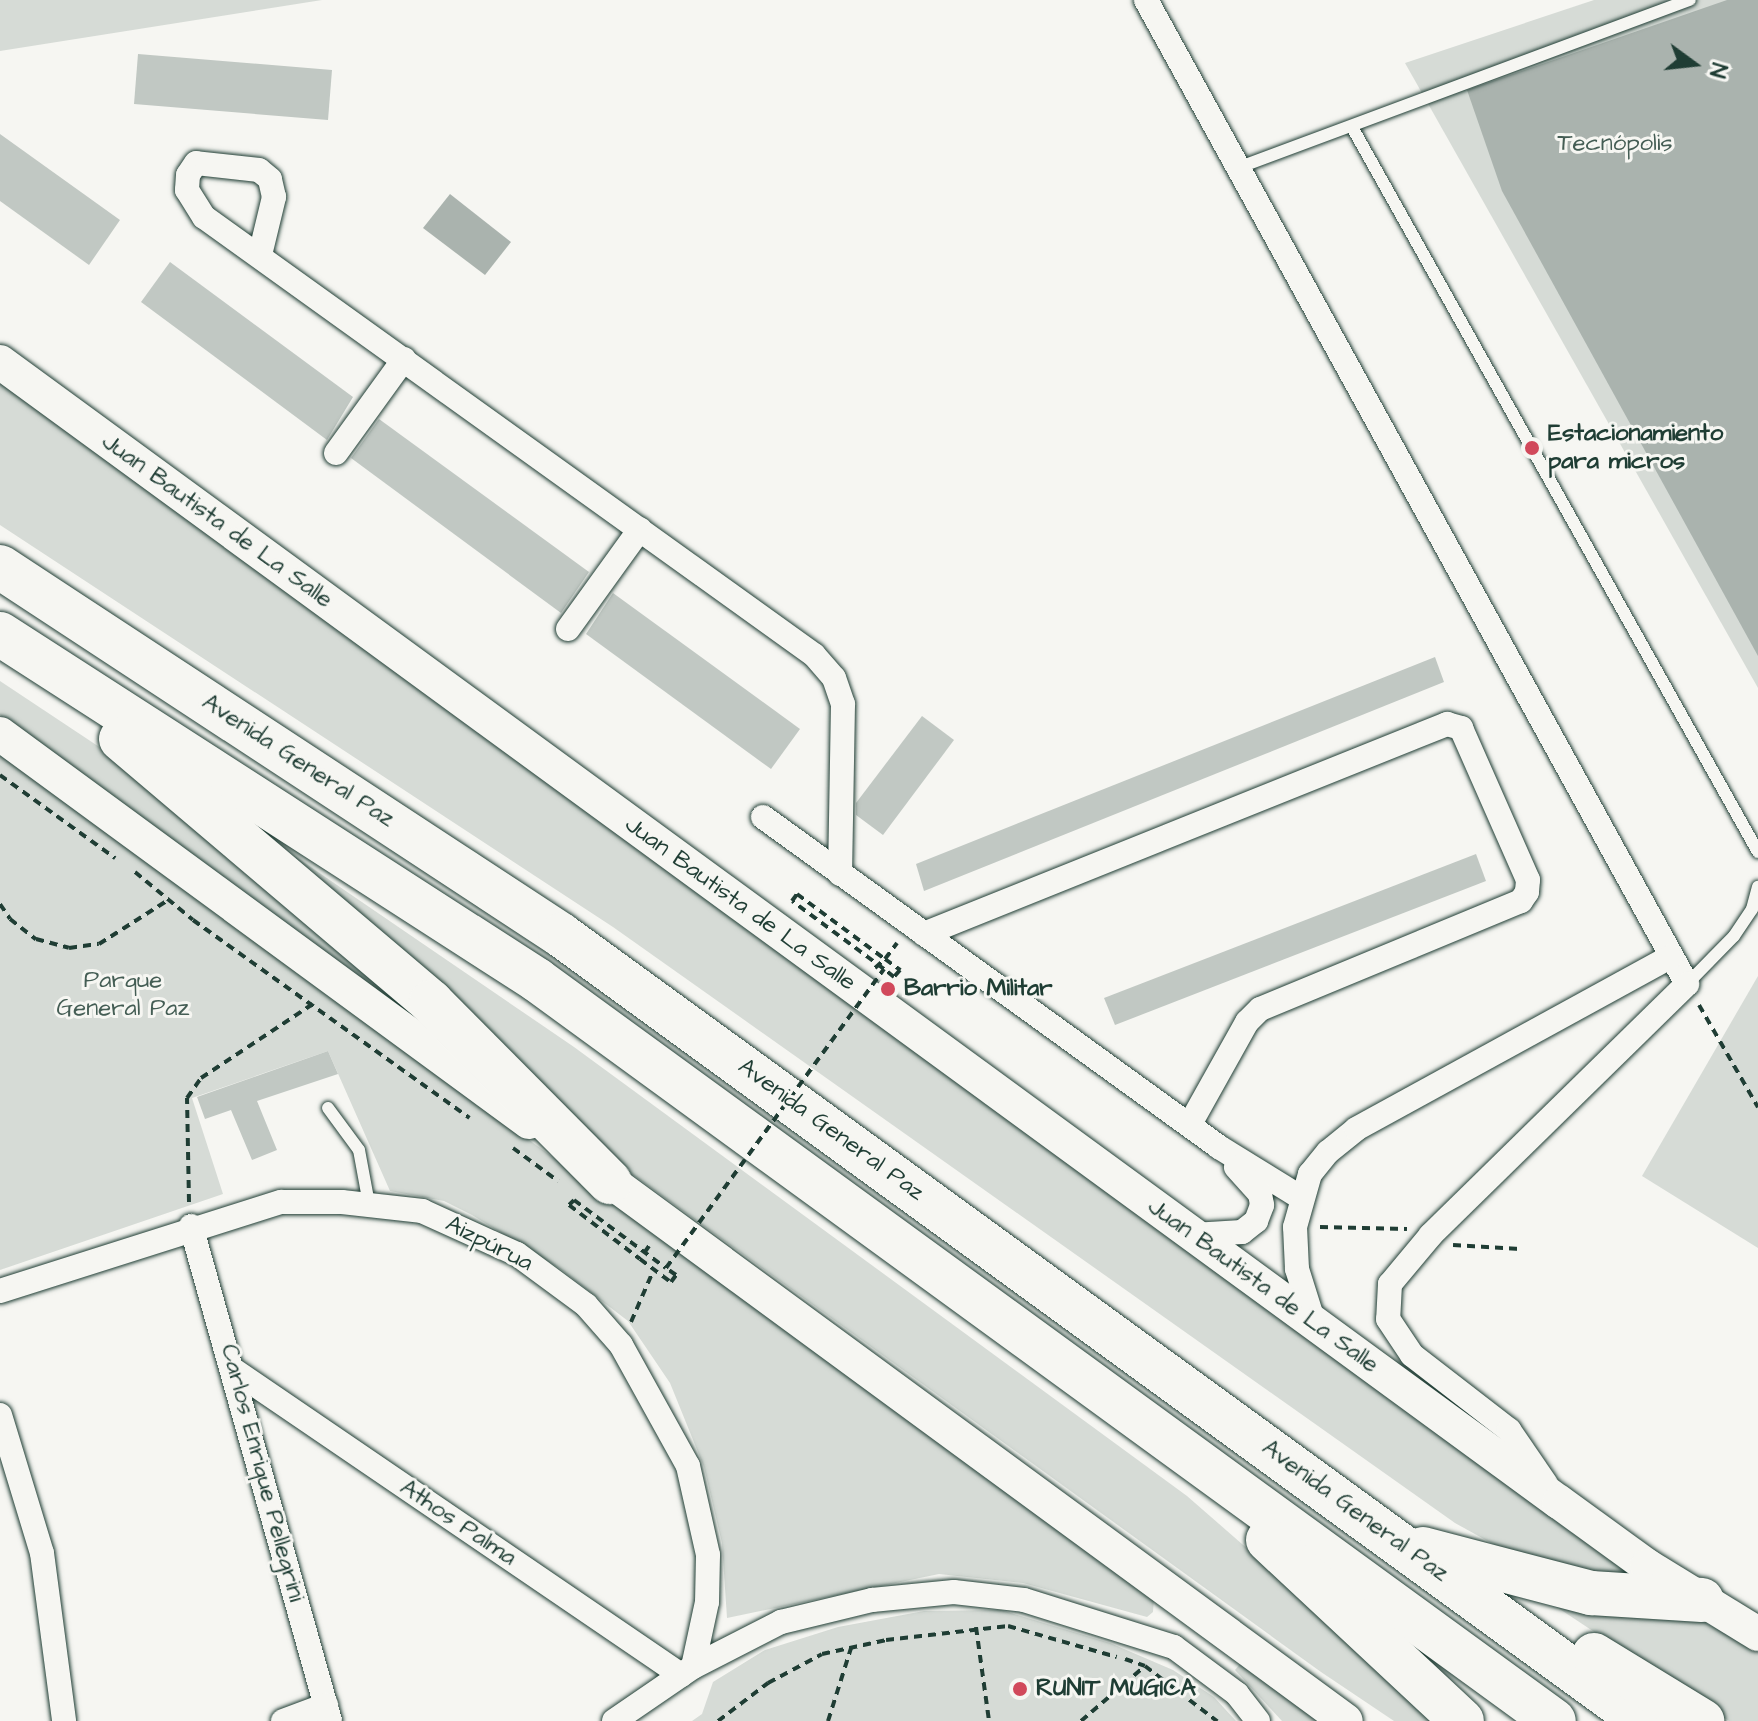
<!DOCTYPE html>
<html>
<head>
<meta charset="utf-8">
<style>
  body { margin:0 }
  #map { position:relative; width:1758px; height:1721px; overflow:hidden; background:#f6f6f2; font-family:"Architects Daughter",sans-serif }
  div>[style] { position:absolute }
  .green>* { inset:0; background:#d6dbd6 }
  .water>* { inset:0; background:#aab3ae }
  .building>* { inset:0; background:#c1c8c3 }
  .path>* { height:4px; margin-top:-2px; transform-origin:0; background:repeating-linear-gradient(90deg,#1f3d34 0 8px,transparent 0 14px) }
  .roads { filter:drop-shadow(0 0 2px #1f3d34) drop-shadow(0 0 2px #1f3d34) }
  .lane>* { height:12px; margin:-6px; padding:0 6px; transform-origin:6px; border-radius:6px; background:#f6f6f2 }
  .street>* { height:24px; margin:-12px; padding:0 12px; transform-origin:12px; border-radius:12px; background:#f6f6f2 }
  .secondary>* { height:34px; margin:-17px; padding:0 17px; transform-origin:17px; border-radius:17px; background:#f6f6f2 }
  .highway>* { height:44px; margin:-22px; padding:0 22px; transform-origin:22px; border-radius:22px; background:#f6f6f2 }
  .path-bridge>* { height:4px; margin-top:-2px; transform-origin:0; background:repeating-linear-gradient(90deg,#1f3d34 0 8px,transparent 0 14px) }
  .dots>* { width:22px; height:22px; translate:-50% -50%; box-sizing:border-box; border:4px solid #f6f6f2; border-radius:50% }
  span { translate:-50% -50%; white-space:nowrap; text-align:center; line-height:1.15; -webkit-text-stroke:6px #f6f6f2; paint-order:stroke }
  .park-label { font-size:24px; color:#445d54 }
  .poi-label { font-size:24px; color:#1f3d34; font-weight:700 }
  .left { translate:0 -50%; text-align:left }
  .street-label { font-size:24px; color:#1f3d34 }
  .north { position:absolute; left:1654px; top:24px; width:80px; height:80px; -webkit-text-stroke:6px #f6f6f2; paint-order:stroke; rotate:105deg; font-size:22px; font-weight:700; line-height:32px; text-align:center; color:#1f3d34 }
  .north::after { content:''; display:block; margin:auto; width:28px; height:36px; background:#1f3d34; clip-path:polygon(50% 0,100% 100%,50% 72%,0 100%) }
</style>
</head>
<body>
<div id="map">
  <div class="green">
    <i style="clip-path:polygon(0 0,322px 0,0 51px)"></i>
    <i style="clip-path:polygon(1594px 0,1758px 0,1758px 688px,1405px 63px)"></i>
    <i style="clip-path:polygon(0 382px,1638px 1578px,1636px 1582px,1502px 1549px,1455px 1523px,613px 927px,0 525px)"></i>
    <i style="clip-path:polygon(0 681px,134px 770px,454px 1048px,0 715px)"></i>
    <i style="clip-path:polygon(0 752px,1154px 1598px,1153px 1612px,1147px 1617px,1023px 1583px,939px 1574px,727px 1618px,722px 1543px,704px 1467px,670px 1383px,628px 1321px,559px 1268px,472px 1215px,444px 1201px,390px 1191px,328px 1051px,192px 1098px,223px 1194px,0 1270px)"></i>
    <i style="clip-path:polygon(296px 857px,574px 1047px,1187px 1496px,1445px 1721px,1394px 1721px,1321px 1672px,614px 1161px,293px 862px)"></i>
    <i style="clip-path:polygon(1758px 976px,1758px 1248px,1642px 1176px)"></i>
    <i style="clip-path:polygon(1549px 1602px,1695px 1618px,1732px 1636px,1758px 1651px,1758px 1721px,1729px 1721px)"></i>
    <i style="clip-path:polygon(1001px 1610px,1110px 1643px,1173px 1670px,1214px 1697px,1236px 1721px,692px 1721px,702px 1714px,713px 1682px,765px 1650px,838px 1627px,924px 1611px)"></i>
    <i style="clip-path:polygon(1240px 1664px,1318px 1721px,1282px 1721px,1235px 1670px)"></i>
  </div>
  <div class="water">
    <i style="clip-path:polygon(1727px 0,1758px 0,1758px 656px,1502px 191px,1467px 90px)"></i>
    <i style="clip-path:polygon(450px 194px,511px 242px,485px 275px,423px 228px)"></i>
  </div>
  <div class="building">
    <i style="clip-path:polygon(138px 54px,332px 70px,328px 120px,134px 104px)"></i>
    <i style="clip-path:polygon(0 134px,120px 220px,89px 265px,0 201px)"></i>
    <i style="clip-path:polygon(170px 262px,353px 397px,327px 440px,141px 302px)"></i>
    <i style="clip-path:polygon(379px 419px,589px 572px,561px 613px,351px 458px)"></i>
    <i style="clip-path:polygon(613px 593px,800px 729px,771px 769px,586px 634px)"></i>
    <i style="clip-path:polygon(1435px 657px,1444px 682px,924px 891px,916px 864px)"></i>
    <i style="clip-path:polygon(922px 716px,954px 740px,883px 835px,856px 815px,856px 803px)"></i>
    <i style="clip-path:polygon(1476px 854px,1486px 881px,1115px 1025px,1104px 998px)"></i>
    <i style="clip-path:polygon(328px 1051px,338px 1074px,257px 1101px,277px 1150px,252px 1160px,231px 1110px,205px 1119px,197px 1097px)"></i>
  </div>
  <div class="path">
    <i style="left:0;top:775px;width:142px;rotate:35.8deg"></i>
    <i style="left:135px;top:872px;width:75px;rotate:39.6deg"></i>
    <i style="left:193px;top:920px;width:340px;rotate:35.6deg"></i>
    <i style="left:797px;top:894px;width:109px;rotate:36.5deg"></i>
    <i style="left:885px;top:959px;width:20px;rotate:-53deg"></i>
    <i style="left:0;top:904px;width:18px;rotate:56deg"></i>
    <i style="left:10px;top:919px;width:33px;rotate:38deg"></i>
    <i style="left:36px;top:939px;width:34px;rotate:15deg"></i>
    <i style="left:69px;top:948px;width:30px;rotate:-8deg"></i>
    <i style="left:99px;top:944px;width:82px;rotate:-32.5deg"></i>
    <i style="left:875px;top:968px;width:13px;rotate:-42deg"></i>
    <i style="left:885px;top:959px;width:19px;rotate:36deg"></i>
    <i style="left:900px;top:970px;width:9px;rotate:131deg"></i>
    <i style="left:894px;top:977px;width:13px;rotate:-141deg"></i>
    <i style="left:1699px;top:1005px;width:118px;rotate:60deg"></i>
    <i style="left:513px;top:1148px;width:56px;rotate:36.3deg"></i>
    <i style="left:189px;top:1202px;width:104px;rotate:-91.1deg"></i>
    <i style="left:187px;top:1098px;width:24px;rotate:-55deg"></i>
    <i style="left:201px;top:1078px;width:134px;rotate:-33.5deg"></i>
    <i style="left:569px;top:1205px;width:89px;rotate:37.3deg"></i>
    <i style="left:1320px;top:1227px;width:87px;rotate:1.3deg"></i>
    <i style="left:1453px;top:1245px;width:67px;rotate:3.4deg"></i>
    <i style="left:649px;top:1246px;width:16px;rotate:125deg"></i>
    <i style="left:640px;top:1259px;width:39px;rotate:37deg"></i>
    <i style="left:671px;top:1282px;width:9px;rotate:-54deg"></i>
    <i style="left:676px;top:1275px;width:12px;rotate:-145deg"></i>
    <i style="left:631px;top:1322px;width:58px;rotate:-66.5deg"></i>
    <i style="left:976px;top:1627px;width:95px;rotate:82.1deg"></i>
    <i style="left:1125px;top:1659px;width:21px;rotate:19deg"></i>
    <i style="left:1145px;top:1666px;width:91px;rotate:37.4deg"></i>
    <i style="left:718px;top:1721px;width:63px;rotate:-37.2deg"></i>
    <i style="left:768px;top:1683px;width:61px;rotate:-28.2deg"></i>
    <i style="left:822px;top:1654px;width:66px;rotate:-12.3deg"></i>
    <i style="left:886px;top:1640px;width:123px;rotate:-6.5deg"></i>
    <i style="left:1008px;top:1626px;width:113px;rotate:15.9deg"></i>
    <i style="left:828px;top:1721px;width:77px;rotate:-72.5deg"></i>
    <i style="left:1081px;top:1721px;width:84px;rotate:-40.7deg"></i>
  </div>
  <div class="roads">
    <div class="lane">
      <i style="left:1352px;top:127px;width:831px;rotate:60.75deg"></i>
      <i style="left:1240px;top:167px;width:480px;rotate:-20.4deg"></i>
      <i style="left:1687px;top:984px;width:67px;rotate:-45.6deg"></i>
      <i style="left:1734px;top:936px;width:32px;rotate:-56deg"></i>
      <i style="left:1752px;top:909px;width:23px;rotate:-75deg"></i>
      <i style="left:328px;top:1108px;width:52px;rotate:53.6deg"></i>
      <i style="left:359px;top:1150px;width:55px;rotate:79.5deg"></i>
    </div>
    <div class="street">
      <i style="left:1146px;top:0;width:1123px;rotate:61.2deg"></i>
      <i style="left:1687px;top:984px;width:359px;rotate:135.6deg"></i>
      <i style="left:1431px;top:1235px;width:64px;rotate:129.9deg"></i>
      <i style="left:1390px;top:1284px;width:35px;rotate:93deg"></i>
      <i style="left:1388px;top:1319px;width:43px;rotate:56.3deg"></i>
      <i style="left:1412px;top:1355px;width:123px;rotate:37.7deg"></i>
      <i style="left:1509px;top:1430px;width:65px;rotate:55.6deg"></i>
      <i style="left:260px;top:255px;width:60px;rotate:-76.4deg"></i>
      <i style="left:274px;top:197px;width:18px;rotate:-103deg"></i>
      <i style="left:270px;top:179px;width:14px;rotate:-141deg"></i>
      <i style="left:259px;top:170px;width:63px;rotate:-173.7deg"></i>
      <i style="left:196px;top:163px;width:14px;rotate:124deg"></i>
      <i style="left:188px;top:175px;width:15px;rotate:94deg"></i>
      <i style="left:187px;top:190px;width:32px;rotate:58deg"></i>
      <i style="left:204px;top:217px;width:751px;rotate:35.68deg"></i>
      <i style="left:814px;top:655px;width:30px;rotate:49deg"></i>
      <i style="left:834px;top:678px;width:28px;rotate:71deg"></i>
      <i style="left:843px;top:704px;width:170px;rotate:91deg"></i>
      <i style="left:336px;top:453px;width:116px;rotate:-54.1deg"></i>
      <i style="left:568px;top:629px;width:123px;rotate:-54.2deg"></i>
      <i style="left:763px;top:817px;width:563px;rotate:35.89deg"></i>
      <i style="left:1219px;top:1147px;width:95px;rotate:31.7deg"></i>
      <i style="left:924px;top:934px;width:564px;rotate:-21.88deg"></i>
      <i style="left:1447px;top:724px;width:15px;rotate:16deg"></i>
      <i style="left:1461px;top:728px;width:166px;rotate:66.2deg"></i>
      <i style="left:1528px;top:880px;width:12px;rotate:95deg"></i>
      <i style="left:1527px;top:892px;width:11px;rotate:124deg"></i>
      <i style="left:1521px;top:901px;width:282px;rotate:157.5deg"></i>
      <i style="left:1260px;top:1009px;width:18px;rotate:135deg"></i>
      <i style="left:1247px;top:1022px;width:117px;rotate:119.2deg"></i>
      <i style="left:191px;top:1226px;width:514px;rotate:74.31deg"></i>
      <i style="left:1193px;top:1235px;width:49px;rotate:-3.5deg"></i>
      <i style="left:1242px;top:1232px;width:18px;rotate:-38deg"></i>
      <i style="left:1256px;top:1221px;width:17px;rotate:-69deg"></i>
      <i style="left:1262px;top:1205px;width:11px;rotate:-100deg"></i>
      <i style="left:1260px;top:1194px;width:36px;rotate:-132deg"></i>
      <i style="left:0;top:1291px;width:295px;rotate:-17.6deg"></i>
      <i style="left:281px;top:1202px;width:61px"></i>
      <i style="left:342px;top:1202px;width:81px;rotate:6.4deg"></i>
      <i style="left:422px;top:1211px;width:104px;rotate:24.4deg"></i>
      <i style="left:517px;top:1254px;width:86px;rotate:36.5deg"></i>
      <i style="left:586px;top:1305px;width:53px;rotate:48.8deg"></i>
      <i style="left:621px;top:1345px;width:138px;rotate:61deg"></i>
      <i style="left:688px;top:1466px;width:91px;rotate:77.3deg"></i>
      <i style="left:708px;top:1555px;width:47px;rotate:91.2deg"></i>
      <i style="left:707px;top:1602px;width:66px;rotate:102.2deg"></i>
      <i style="left:1314px;top:1323px;width:57px;rotate:-107.5deg"></i>
      <i style="left:1297px;top:1269px;width:42px;rotate:-92.7deg"></i>
      <i style="left:1295px;top:1227px;width:55px;rotate:-74.2deg"></i>
      <i style="left:1310px;top:1174px;width:28px;rotate:-51deg"></i>
      <i style="left:1328px;top:1152px;width:36px;rotate:-39deg"></i>
      <i style="left:1356px;top:1129px;width:358px;rotate:-28.7deg"></i>
      <i style="left:235px;top:1371px;width:540px;rotate:34.28deg"></i>
      <i style="left:0;top:1415px;width:144px;rotate:73.1deg"></i>
      <i style="left:42px;top:1553px;width:169px;rotate:82.5deg"></i>
      <i style="left:283px;top:1721px;width:46px;rotate:-20.4deg"></i>
      <i style="left:614px;top:1721px;width:96px;rotate:-34.4deg"></i>
      <i style="left:693px;top:1667px;width:99px;rotate:-27.1deg"></i>
      <i style="left:781px;top:1622px;width:94px;rotate:-13.6deg"></i>
      <i style="left:872px;top:1600px;width:82px;rotate:-5.6deg"></i>
      <i style="left:954px;top:1592px;width:70px;rotate:6.5deg"></i>
      <i style="left:1024px;top:1600px;width:157px;rotate:17.4deg"></i>
      <i style="left:1174px;top:1647px;width:79px;rotate:36.7deg"></i>
      <i style="left:1237px;top:1694px;width:34px;rotate:52deg"></i>
    </div>
    <div class="secondary">
      <i style="left:0;top:362px;width:1931px;rotate:36.18deg"></i>
      <i style="left:1559px;top:1502px;width:109px;rotate:36deg"></i>
      <i style="left:1647px;top:1566px;width:130px;rotate:31.5deg"></i>
      <i style="left:0;top:734px;width:656px;rotate:36.26deg"></i>
      <i style="left:591px;top:1167px;width:936px;rotate:36.27deg"></i>
    </div>
    <div class="highway">
      <i style="left:0;top:567px;width:671px;rotate:33.26deg"></i>
      <i style="left:561px;top:935px;width:1337px;rotate:36.02deg"></i>
      <i style="left:0;top:634px;width:639px;rotate:32.79deg"></i>
      <i style="left:537px;top:980px;width:1258px;rotate:36.08deg"></i>
      <i style="left:121px;top:739px;width:407px;rotate:40.3deg"></i>
      <i style="left:431px;top:1002px;width:254px;rotate:45.2deg"></i>
      <i style="left:1268px;top:1540px;width:265px;rotate:43deg"></i>
      <i style="left:1423px;top:1549px;width:174px;rotate:14.7deg"></i>
      <i style="left:1591px;top:1593px;width:111px;rotate:3.6deg"></i>
      <i style="left:1594px;top:1655px;width:127px;rotate:31.4deg"></i>
    </div>
  </div>
  <div class="path-bridge">
    <i style="left:569px;top:1205px;width:7px;rotate:-45deg"></i>
    <i style="left:574px;top:1200px;width:114px;rotate:36.5deg"></i>
    <i style="left:666px;top:1268px;width:370px;rotate:-53.9deg"></i>
    <i style="left:884px;top:969px;width:114px;rotate:-143.5deg"></i>
    <i style="left:792px;top:901px;width:9px;rotate:-54deg"></i>
  </div>
  <div class="dots">
    <i style="left:1532px;top:448px;background:#d1495b"></i>
    <i style="left:888px;top:989px;background:#d1495b"></i>
    <i style="left:1020px;top:1689px;background:#d1495b"></i>
  </div>
  <div class="park-label">
    <span style="left:1615px;top:144px">Tecnópolis</span>
    <span style="left:123px;top:995px">Parque<br>General Paz</span>
  </div>
  <div class="poi-label">
    <span class="left" style="left:1548px;top:448px">Estacionamiento<br>para micros</span>
    <span class="left" style="left:904px;top:989px">Barrio Militar</span>
    <span class="left" style="left:1036px;top:1689px">RUNIT MUGICA</span>
  </div>
  <div class="street-label">
    <span style="left:217px;top:521px;rotate:36deg">Juan Bautista de La Salle</span>
    <span style="left:298px;top:761px;rotate:33deg">Avenida General Paz</span>
    <span style="left:740px;top:904px;rotate:36deg">Juan Bautista de La Salle</span>
    <span style="left:831px;top:1130px;rotate:36deg">Avenida General Paz</span>
    <span style="left:489px;top:1244px;rotate:27deg">Aizpúrua</span>
    <span style="left:1263px;top:1286px;rotate:36deg">Juan Bautista de La Salle</span>
    <span style="left:262px;top:1473px;rotate:75deg">Carlos Enrique Pellegrini</span>
    <span style="left:1355px;top:1511px;rotate:36deg">Avenida General Paz</span>
    <span style="left:458px;top:1523px;rotate:34deg">Athos Palma</span>
  </div>
  <div class="north">N</div>
</div>
</body>
</html>
